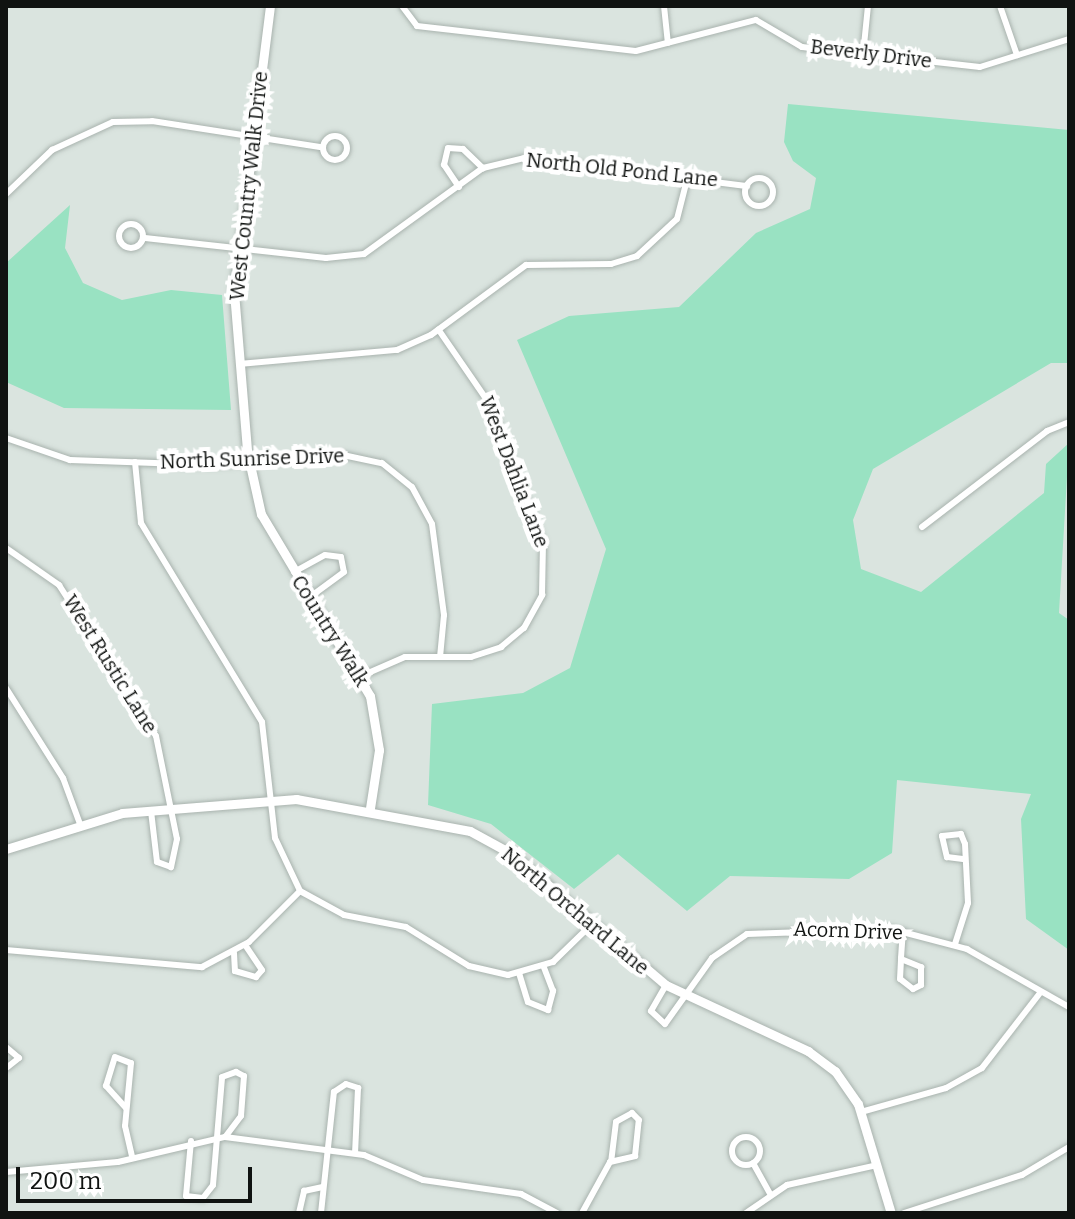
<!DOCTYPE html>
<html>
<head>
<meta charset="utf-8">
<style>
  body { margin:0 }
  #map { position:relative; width:1075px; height:1219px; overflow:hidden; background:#dae4df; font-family:Bitter,serif }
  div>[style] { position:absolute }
  .green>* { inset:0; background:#99e2c2 }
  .roads { filter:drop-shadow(0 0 2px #a9b3ae) drop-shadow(0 0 2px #a9b3ae) }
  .street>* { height:6px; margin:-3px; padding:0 3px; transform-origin:3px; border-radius:3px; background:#fff }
  .street>.ring { margin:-3px; padding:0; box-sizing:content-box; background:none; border:6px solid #fff; border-radius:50% }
  .secondary>* { height:9px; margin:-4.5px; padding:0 4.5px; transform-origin:4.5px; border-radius:4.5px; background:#fff }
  span { translate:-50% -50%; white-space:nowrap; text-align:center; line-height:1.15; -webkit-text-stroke:8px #fff; paint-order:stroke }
  .street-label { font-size:20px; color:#101311 }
  .frame { position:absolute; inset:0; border:8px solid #101311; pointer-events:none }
  .scale { position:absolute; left:16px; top:1167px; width:236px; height:36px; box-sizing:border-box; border:4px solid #101311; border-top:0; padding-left:10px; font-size:24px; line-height:28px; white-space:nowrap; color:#101311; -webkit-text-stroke:6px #fff; paint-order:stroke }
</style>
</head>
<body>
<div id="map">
  <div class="green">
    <i style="clip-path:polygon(788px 104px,1069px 130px,1069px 363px,1051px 363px,873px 469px,853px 520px,861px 569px,921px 592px,1044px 493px,1046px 464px,1069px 443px,1059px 613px,1069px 620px,1069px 950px,1026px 919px,1021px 819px,1031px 794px,897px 780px,892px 853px,849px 879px,730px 876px,687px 911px,618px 854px,574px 889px,491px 824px,428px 805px,432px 704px,523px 693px,570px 668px,606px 549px,517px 340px,569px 316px,679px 307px,756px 233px,810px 209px,816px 178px,793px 161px,784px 142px)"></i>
    <i style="clip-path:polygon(70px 205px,65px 248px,83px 283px,122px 300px,171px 290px,222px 295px,231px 410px,64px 408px,6px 382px,6px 263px)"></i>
  </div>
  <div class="roads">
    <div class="street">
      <i style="left:402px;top:6px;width:25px;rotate:53deg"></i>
      <i style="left:417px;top:26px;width:220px;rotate:6.5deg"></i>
      <i style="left:636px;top:51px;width:124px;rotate:-14.5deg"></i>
      <i style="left:756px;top:20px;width:53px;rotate:30.4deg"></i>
      <i style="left:802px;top:47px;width:179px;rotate:6.4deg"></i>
      <i style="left:980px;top:67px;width:93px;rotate:-17.5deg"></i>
      <i style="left:664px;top:6px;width:37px;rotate:84deg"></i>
      <i style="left:1000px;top:6px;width:52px;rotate:70.9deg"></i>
      <i style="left:863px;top:55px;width:49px;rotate:-84.2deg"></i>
      <i class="ring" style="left:323px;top:136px;width:18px;height:18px"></i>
      <i class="ring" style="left:745px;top:178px;width:22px;height:22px"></i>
      <i style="left:459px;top:187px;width:27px;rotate:-124deg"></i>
      <i style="left:444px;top:165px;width:17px;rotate:-77deg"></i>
      <i style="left:448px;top:148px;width:15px;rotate:4deg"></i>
      <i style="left:463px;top:149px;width:28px;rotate:44deg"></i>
      <i style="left:6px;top:194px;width:64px;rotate:-43.7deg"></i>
      <i style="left:52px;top:150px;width:67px;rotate:-24.7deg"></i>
      <i style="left:113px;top:122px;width:39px;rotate:-1deg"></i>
      <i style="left:152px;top:121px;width:170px;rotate:8.8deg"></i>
      <i class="ring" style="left:119px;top:224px;width:18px;height:18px"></i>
      <i style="left:145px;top:238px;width:182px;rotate:6.3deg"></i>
      <i style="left:326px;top:258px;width:38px;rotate:-6deg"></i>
      <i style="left:364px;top:254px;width:147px;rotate:-35.9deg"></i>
      <i style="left:483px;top:168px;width:42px;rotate:-13.7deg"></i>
      <i style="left:524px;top:158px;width:225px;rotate:7.2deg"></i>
      <i style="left:239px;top:364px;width:159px;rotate:-5.1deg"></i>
      <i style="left:397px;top:350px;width:37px;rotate:-24deg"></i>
      <i style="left:431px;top:335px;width:118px;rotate:-36.4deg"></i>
      <i style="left:526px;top:265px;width:85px;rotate:-0.7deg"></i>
      <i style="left:611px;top:264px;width:27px;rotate:-17deg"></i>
      <i style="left:637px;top:256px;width:54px;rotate:-42.8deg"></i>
      <i style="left:677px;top:219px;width:44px;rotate:-75.7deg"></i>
      <i style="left:6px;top:438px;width:68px;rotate:19deg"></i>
      <i style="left:70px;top:460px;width:141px;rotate:2deg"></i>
      <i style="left:211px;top:465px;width:132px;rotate:-4.3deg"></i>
      <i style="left:343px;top:455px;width:40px;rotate:12deg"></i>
      <i style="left:382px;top:463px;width:38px;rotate:39deg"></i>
      <i style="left:412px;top:487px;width:42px;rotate:61.6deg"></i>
      <i style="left:432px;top:524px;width:92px;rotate:82.5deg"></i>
      <i style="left:444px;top:615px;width:42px;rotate:95.4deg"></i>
      <i style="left:135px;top:462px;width:61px;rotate:84.4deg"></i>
      <i style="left:141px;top:523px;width:233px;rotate:58.7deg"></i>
      <i style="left:262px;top:722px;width:117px;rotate:83.6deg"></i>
      <i style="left:275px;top:838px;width:59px;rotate:64.7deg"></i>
      <i style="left:300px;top:891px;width:50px;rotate:28.6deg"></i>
      <i style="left:344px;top:915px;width:63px;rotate:11deg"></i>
      <i style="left:406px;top:927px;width:74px;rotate:31.8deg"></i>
      <i style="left:469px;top:966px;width:40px;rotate:13deg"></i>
      <i style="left:508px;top:975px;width:47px;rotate:-16.1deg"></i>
      <i style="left:553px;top:962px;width:54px;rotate:-44.3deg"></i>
      <i style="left:922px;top:527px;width:158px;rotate:-37.5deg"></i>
      <i style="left:1047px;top:431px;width:24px;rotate:-22deg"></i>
      <i style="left:6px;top:548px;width:65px;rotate:34.9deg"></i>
      <i style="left:59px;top:585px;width:179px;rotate:57.3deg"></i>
      <i style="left:156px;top:736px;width:105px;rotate:78.5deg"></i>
      <i style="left:177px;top:839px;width:29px;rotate:102deg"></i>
      <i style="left:171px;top:867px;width:15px;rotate:-160deg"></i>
      <i style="left:157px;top:862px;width:51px;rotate:-96.7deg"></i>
      <i style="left:294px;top:572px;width:35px;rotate:-29deg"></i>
      <i style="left:325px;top:555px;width:16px;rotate:7deg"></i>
      <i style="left:341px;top:557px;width:15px;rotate:79deg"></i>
      <i style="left:344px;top:572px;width:42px;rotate:143.7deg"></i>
      <i style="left:359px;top:677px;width:50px;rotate:-23.5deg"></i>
      <i style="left:405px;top:657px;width:66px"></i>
      <i style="left:471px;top:657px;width:32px;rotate:-18deg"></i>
      <i style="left:501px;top:647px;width:30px;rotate:-40deg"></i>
      <i style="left:524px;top:628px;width:38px;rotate:-61deg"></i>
      <i style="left:542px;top:595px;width:51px;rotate:-88.9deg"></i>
      <i style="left:543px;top:544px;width:147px;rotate:-110.6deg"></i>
      <i style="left:491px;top:406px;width:93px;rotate:-124.5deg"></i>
      <i style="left:6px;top:688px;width:107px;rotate:57.7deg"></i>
      <i style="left:63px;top:778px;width:49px;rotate:69.7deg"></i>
      <i style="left:955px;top:944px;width:43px;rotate:-72.4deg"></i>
      <i style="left:968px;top:903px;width:59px;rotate:-92.9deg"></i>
      <i style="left:965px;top:844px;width:11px;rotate:-112deg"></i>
      <i style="left:961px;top:834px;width:19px;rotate:174deg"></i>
      <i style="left:942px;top:836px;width:22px;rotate:77deg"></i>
      <i style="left:947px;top:857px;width:16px;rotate:7deg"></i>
      <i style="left:6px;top:950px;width:197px;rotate:5deg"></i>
      <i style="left:202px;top:967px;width:53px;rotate:-28deg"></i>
      <i style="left:249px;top:942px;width:72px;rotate:-45deg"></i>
      <i style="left:234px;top:953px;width:18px;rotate:87deg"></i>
      <i style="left:235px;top:971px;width:22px;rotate:16deg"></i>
      <i style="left:256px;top:977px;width:9px;rotate:-49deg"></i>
      <i style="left:262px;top:970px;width:30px;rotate:-124deg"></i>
      <i style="left:901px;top:959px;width:22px;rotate:22deg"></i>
      <i style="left:921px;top:967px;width:18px;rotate:90deg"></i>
      <i style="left:921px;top:985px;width:9px;rotate:153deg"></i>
      <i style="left:913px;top:989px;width:16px;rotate:-142deg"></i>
      <i style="left:900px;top:979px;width:21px;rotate:-87deg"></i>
      <i style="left:901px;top:958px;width:27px;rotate:-86deg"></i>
      <i style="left:519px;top:973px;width:30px;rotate:73deg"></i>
      <i style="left:528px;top:1002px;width:22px;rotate:22deg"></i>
      <i style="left:548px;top:1010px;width:20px;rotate:-75deg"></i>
      <i style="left:553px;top:991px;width:26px;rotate:-111deg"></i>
      <i style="left:666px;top:985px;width:30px;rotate:120deg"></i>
      <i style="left:651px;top:1011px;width:19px;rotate:43deg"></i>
      <i style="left:665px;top:1024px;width:81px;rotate:-54.5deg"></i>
      <i style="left:712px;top:958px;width:42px;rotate:-34.4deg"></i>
      <i style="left:747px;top:934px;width:144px;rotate:-2deg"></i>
      <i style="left:891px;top:929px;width:79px;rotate:14.7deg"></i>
      <i style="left:967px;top:949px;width:117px;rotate:29.6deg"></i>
      <i style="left:6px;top:1047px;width:17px;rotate:40deg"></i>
      <i style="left:19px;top:1058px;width:16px;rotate:142deg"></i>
      <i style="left:126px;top:1108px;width:30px;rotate:-132deg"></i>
      <i style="left:106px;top:1086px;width:30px;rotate:-73deg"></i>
      <i style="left:115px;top:1057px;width:17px;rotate:21deg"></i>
      <i style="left:131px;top:1063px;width:63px;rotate:95.4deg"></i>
      <i style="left:125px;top:1126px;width:32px;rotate:77deg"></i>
      <i style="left:861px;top:1112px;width:88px;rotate:-15.8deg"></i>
      <i style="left:946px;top:1088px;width:41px;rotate:-29.1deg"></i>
      <i style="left:982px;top:1068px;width:95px;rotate:-52.3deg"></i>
      <i class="ring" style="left:732px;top:1137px;width:22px;height:22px"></i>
      <i style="left:191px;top:1141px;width:55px;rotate:95.2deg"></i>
      <i style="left:186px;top:1196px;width:17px;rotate:7deg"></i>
      <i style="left:203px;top:1198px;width:16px;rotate:-52deg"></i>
      <i style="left:213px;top:1185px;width:108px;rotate:-85.2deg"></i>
      <i style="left:222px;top:1077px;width:15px;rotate:-20deg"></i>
      <i style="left:236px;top:1072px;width:9px;rotate:27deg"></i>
      <i style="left:244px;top:1076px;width:40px;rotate:94.3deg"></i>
      <i style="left:241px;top:1116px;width:26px;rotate:127deg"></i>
      <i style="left:753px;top:1163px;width:35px;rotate:61deg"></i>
      <i style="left:6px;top:1172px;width:112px;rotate:-5.1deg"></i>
      <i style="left:118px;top:1162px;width:110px;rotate:-13.2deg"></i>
      <i style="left:225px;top:1137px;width:140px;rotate:7.4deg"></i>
      <i style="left:364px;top:1155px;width:64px;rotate:23deg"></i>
      <i style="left:423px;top:1180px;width:99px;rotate:8.1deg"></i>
      <i style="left:521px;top:1194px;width:41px;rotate:27.8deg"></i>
      <i style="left:299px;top:1213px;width:23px;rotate:-77deg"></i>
      <i style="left:304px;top:1191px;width:19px;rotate:-12deg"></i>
      <i style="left:321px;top:1213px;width:122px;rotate:-83.9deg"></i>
      <i style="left:334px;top:1092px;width:14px;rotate:-34deg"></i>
      <i style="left:346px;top:1084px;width:13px;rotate:18deg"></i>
      <i style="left:358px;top:1088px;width:65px;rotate:92.6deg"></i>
      <i style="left:582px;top:1213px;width:58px;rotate:-61.2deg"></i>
      <i style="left:610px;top:1162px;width:26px;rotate:-13deg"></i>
      <i style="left:635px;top:1156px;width:36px;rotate:-84deg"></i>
      <i style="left:639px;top:1120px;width:10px;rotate:-135deg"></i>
      <i style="left:632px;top:1113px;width:18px;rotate:151deg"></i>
      <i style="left:616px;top:1122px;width:39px;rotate:97deg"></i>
      <i style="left:746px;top:1213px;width:50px;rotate:-34.3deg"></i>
      <i style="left:787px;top:1185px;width:92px;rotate:-12.5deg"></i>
      <i style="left:904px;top:1213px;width:124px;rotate:-17.9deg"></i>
      <i style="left:1022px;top:1175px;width:55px;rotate:-30.8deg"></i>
    </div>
    <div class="secondary">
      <i style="left:270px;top:6px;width:288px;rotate:97.2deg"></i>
      <i style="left:234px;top:292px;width:160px;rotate:85.3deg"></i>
      <i style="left:247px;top:451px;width:65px;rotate:77.5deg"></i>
      <i style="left:261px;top:514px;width:212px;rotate:59.1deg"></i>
      <i style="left:370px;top:696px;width:55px;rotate:80.5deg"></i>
      <i style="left:379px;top:750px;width:59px;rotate:98.8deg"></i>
      <i style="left:6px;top:849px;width:121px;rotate:-17.2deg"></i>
      <i style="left:122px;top:813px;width:175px;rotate:-4.6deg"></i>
      <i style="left:296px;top:799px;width:177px;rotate:10.4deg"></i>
      <i style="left:470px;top:831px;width:48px;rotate:28.7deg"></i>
      <i style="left:512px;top:854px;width:202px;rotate:40.4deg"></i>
      <i style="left:666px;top:985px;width:157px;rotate:24.9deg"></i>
      <i style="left:808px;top:1051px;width:34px;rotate:37deg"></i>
      <i style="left:835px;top:1071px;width:40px;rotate:55.1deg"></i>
      <i style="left:858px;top:1104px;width:114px;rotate:73.2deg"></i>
    </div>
  </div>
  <div class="street-label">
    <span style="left:871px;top:54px;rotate:7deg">Beverly Drive</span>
    <span style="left:622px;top:170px;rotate:6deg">North Old Pond Lane</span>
    <span style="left:249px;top:186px;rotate:-84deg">West Country Walk Drive</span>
    <span style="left:252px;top:459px;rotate:-2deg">North Sunrise Drive</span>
    <span style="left:514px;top:472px;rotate:69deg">West Dahlia Lane</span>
    <span style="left:330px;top:631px;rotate:58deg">Country Walk</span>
    <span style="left:110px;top:664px;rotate:58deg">West Rustic Lane</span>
    <span style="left:575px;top:911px;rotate:40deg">North Orchard Lane</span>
    <span style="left:848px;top:931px;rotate:2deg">Acorn Drive</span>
  </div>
  <div class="frame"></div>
  <div class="scale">200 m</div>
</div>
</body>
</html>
